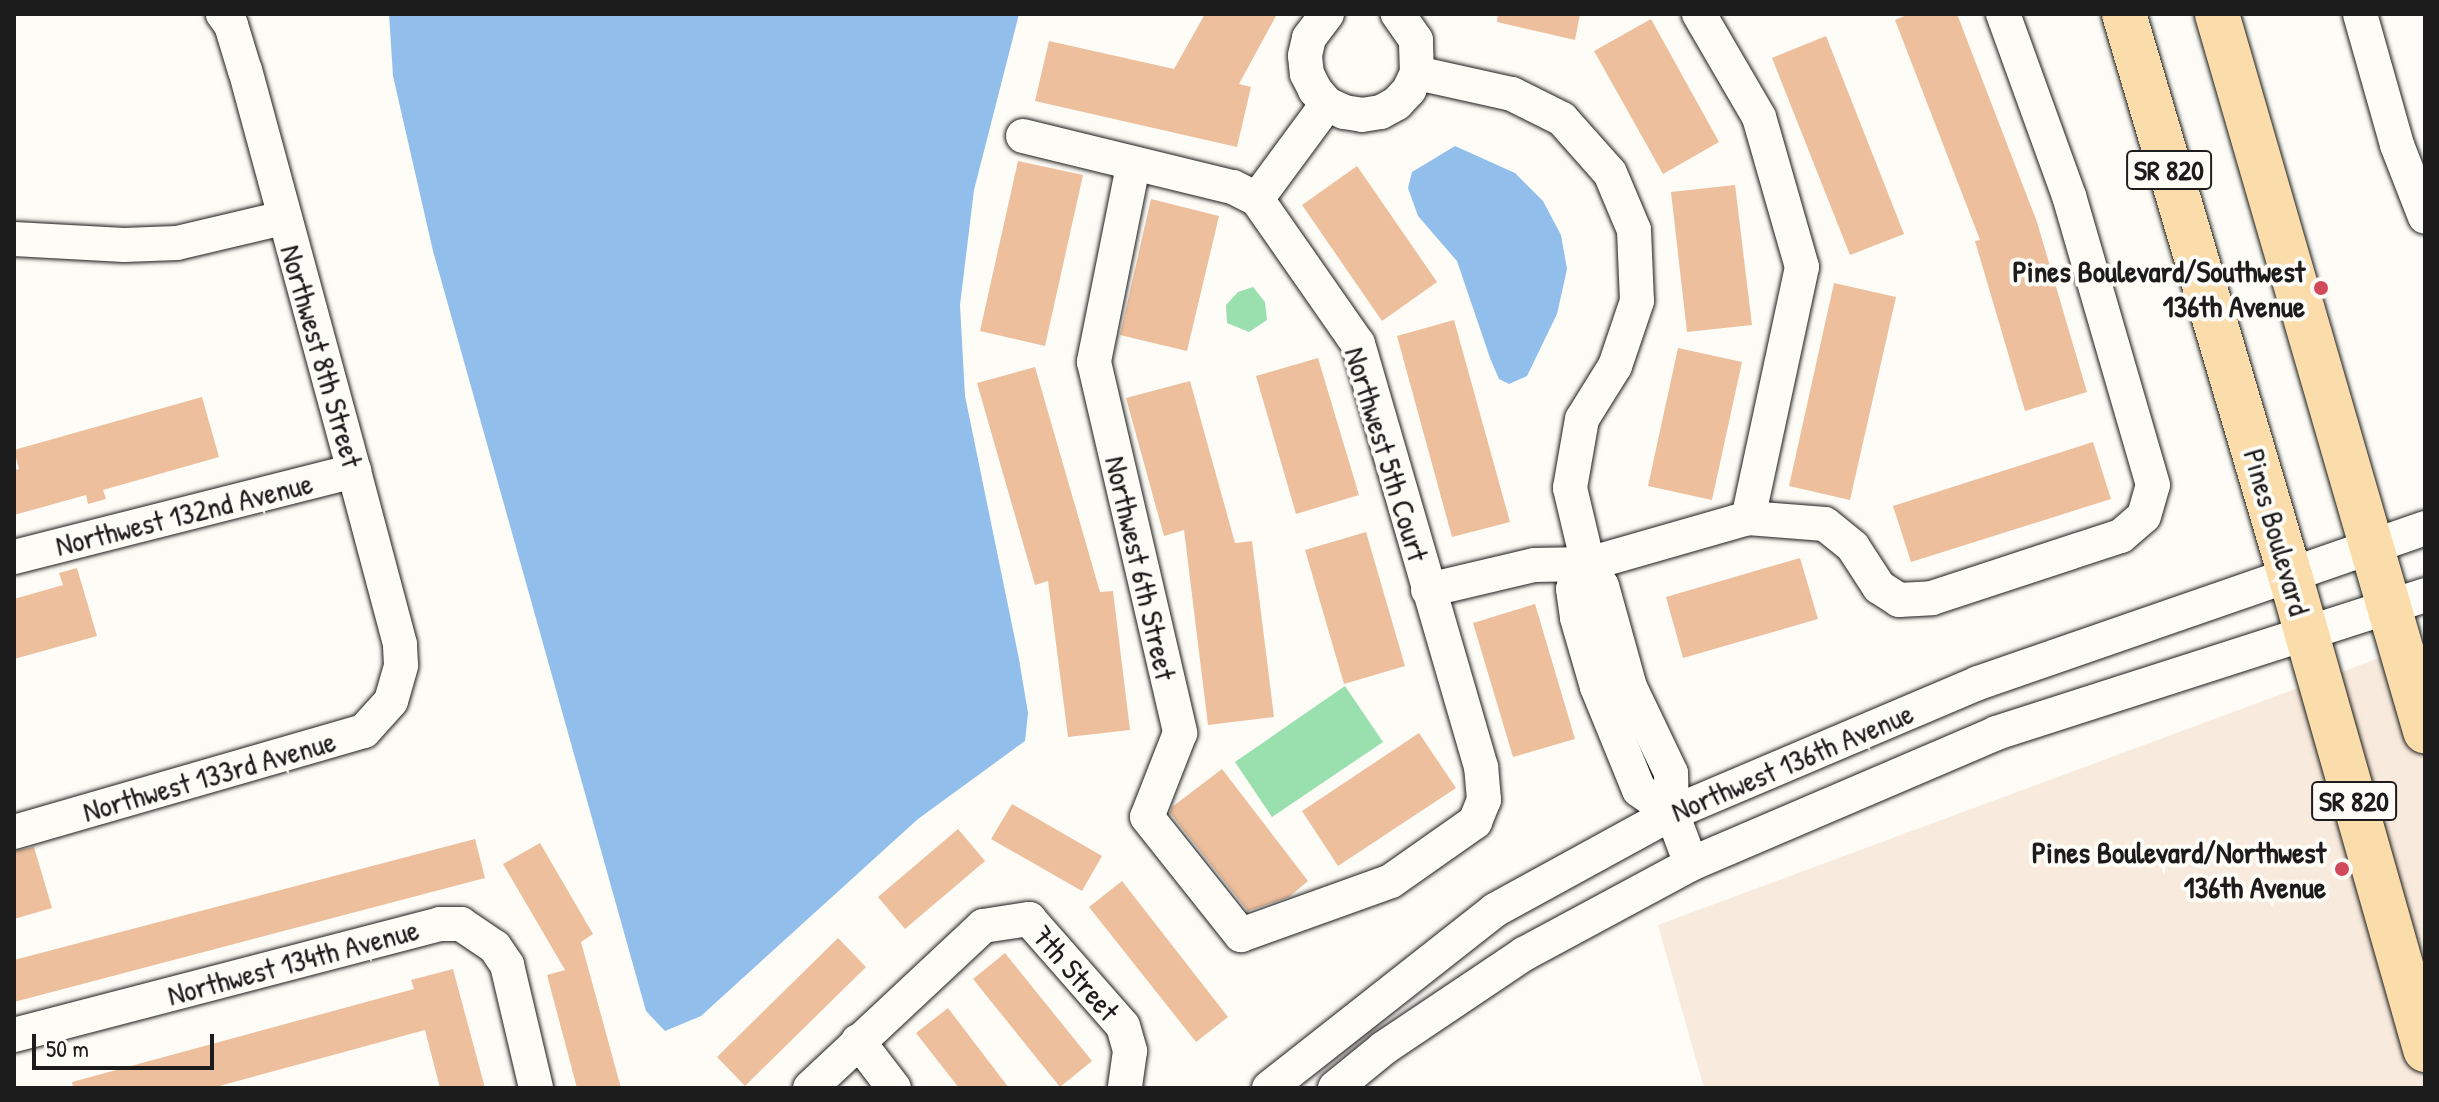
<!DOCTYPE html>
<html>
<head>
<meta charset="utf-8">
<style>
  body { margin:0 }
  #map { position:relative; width:2439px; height:1102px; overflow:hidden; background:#fdfcf7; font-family:"Patrick Hand",sans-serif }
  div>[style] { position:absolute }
  .built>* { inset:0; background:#f8eadc }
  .green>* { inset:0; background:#99e0ae }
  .water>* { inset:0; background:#92beeb }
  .building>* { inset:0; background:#edbf9d }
  .roads { filter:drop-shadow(0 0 2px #1c1c1c) drop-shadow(0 0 2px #1c1c1c) }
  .minor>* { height:34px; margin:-17px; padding:0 17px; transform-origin:17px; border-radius:17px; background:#fdfcf7 }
  .highway>* { height:44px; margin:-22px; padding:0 22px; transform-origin:22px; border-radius:22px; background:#fbddab }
  .dots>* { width:22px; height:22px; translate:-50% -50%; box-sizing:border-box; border:4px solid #fdfcf7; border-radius:50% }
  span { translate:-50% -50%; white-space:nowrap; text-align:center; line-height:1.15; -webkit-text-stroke:8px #fdfcf7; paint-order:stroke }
  .shield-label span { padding:2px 6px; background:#fdfcf7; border:2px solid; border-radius:6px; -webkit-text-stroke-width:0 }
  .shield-label { font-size:28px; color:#1c1c1c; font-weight:700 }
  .poi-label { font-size:30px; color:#1c1c1c; font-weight:700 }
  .right { translate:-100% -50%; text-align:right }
  .street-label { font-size:30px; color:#1c1c1c }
  .frame { position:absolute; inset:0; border:16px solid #1c1c1c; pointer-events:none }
  .scale { position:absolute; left:32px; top:1034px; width:182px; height:36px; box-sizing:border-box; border:4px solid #1c1c1c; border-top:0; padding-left:10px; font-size:24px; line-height:28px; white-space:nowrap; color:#1c1c1c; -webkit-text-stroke:6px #fdfcf7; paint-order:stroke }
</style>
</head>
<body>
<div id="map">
  <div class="built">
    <i style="clip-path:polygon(2425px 641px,2425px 1088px,1704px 1088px,1658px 925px)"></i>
  </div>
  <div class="green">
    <i style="clip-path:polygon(1253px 287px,1265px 302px,1267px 320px,1249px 332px,1227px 323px,1226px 305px,1238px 292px)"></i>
    <i style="clip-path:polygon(1345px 686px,1383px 742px,1272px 817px,1235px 762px)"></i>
  </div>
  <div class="water">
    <i style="clip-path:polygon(389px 14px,1019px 14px,974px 190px,960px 305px,965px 396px,1019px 659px,1028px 713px,1025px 741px,918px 819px,701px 1016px,665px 1031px,646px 1011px,433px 251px,393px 76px)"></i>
    <i style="clip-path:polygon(1455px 146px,1515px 173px,1543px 201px,1561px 235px,1567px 269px,1557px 314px,1527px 376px,1509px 384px,1499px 379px,1490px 358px,1457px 261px,1418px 216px,1408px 188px,1412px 172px)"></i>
  </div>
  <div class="building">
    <i style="clip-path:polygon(1205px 14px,1277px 14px,1239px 84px,1251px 87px,1237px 147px,1035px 101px,1049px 41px,1174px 69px)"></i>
    <i style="clip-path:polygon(1498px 14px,1580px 14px,1575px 40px,1497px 22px)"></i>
    <i style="clip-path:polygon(1909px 14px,1957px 14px,2037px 222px,2087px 392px,2025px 411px,1975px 241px,1980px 240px,1895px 20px)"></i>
    <i style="clip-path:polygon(1651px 19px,1719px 142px,1663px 174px,1594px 51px)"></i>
    <i style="clip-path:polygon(1826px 36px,1904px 234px,1850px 255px,1772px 58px)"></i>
    <i style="clip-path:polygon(1018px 161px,1083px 175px,1045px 346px,980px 331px)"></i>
    <i style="clip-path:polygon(1357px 166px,1437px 282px,1382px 321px,1302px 205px)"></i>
    <i style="clip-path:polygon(1735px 185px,1752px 325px,1687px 332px,1671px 192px)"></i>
    <i style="clip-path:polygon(1151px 199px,1219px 216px,1187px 351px,1120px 335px)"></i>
    <i style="clip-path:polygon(1834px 283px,1896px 297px,1850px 500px,1789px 486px)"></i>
    <i style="clip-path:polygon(1454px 320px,1510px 522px,1452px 537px,1397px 336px)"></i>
    <i style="clip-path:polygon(1678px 348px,1742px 362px,1712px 500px,1648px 486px)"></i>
    <i style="clip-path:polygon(1318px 358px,1359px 495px,1296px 514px,1256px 376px)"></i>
    <i style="clip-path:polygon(1035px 367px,1100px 592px,1113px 591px,1130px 730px,1068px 737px,1048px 581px,1035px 585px,977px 383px)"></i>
    <i style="clip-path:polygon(1190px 381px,1235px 543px,1252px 541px,1274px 717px,1208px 725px,1184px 530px,1164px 536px,1126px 398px)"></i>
    <i style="clip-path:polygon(202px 397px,219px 457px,103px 490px,106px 499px,88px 504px,86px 495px,14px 515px,14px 470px,19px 469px,14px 450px)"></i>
    <i style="clip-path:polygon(2093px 442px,2111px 499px,1911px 562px,1893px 506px)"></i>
    <i style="clip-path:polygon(1366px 532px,1405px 666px,1344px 684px,1305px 550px)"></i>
    <i style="clip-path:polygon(1800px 558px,1818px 619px,1683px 658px,1666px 597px)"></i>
    <i style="clip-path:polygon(77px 568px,97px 636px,14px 659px,14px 599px,63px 585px,59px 573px)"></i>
    <i style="clip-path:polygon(1535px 604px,1575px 739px,1513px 757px,1473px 623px)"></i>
    <i style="clip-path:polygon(1419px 733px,1456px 788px,1338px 866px,1302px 811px)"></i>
    <i style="clip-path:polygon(1222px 769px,1308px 881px,1289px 897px,1248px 911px,1170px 813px,1172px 807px)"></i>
    <i style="clip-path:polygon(1012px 804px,1102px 856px,1082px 891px,991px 839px)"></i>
    <i style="clip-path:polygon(958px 829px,985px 861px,905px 929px,878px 897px)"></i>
    <i style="clip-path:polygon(475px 839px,485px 878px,14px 1002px,14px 960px)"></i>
    <i style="clip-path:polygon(540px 843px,593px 934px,581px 942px,621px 1088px,577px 1088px,547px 975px,565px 970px,503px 864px)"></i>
    <i style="clip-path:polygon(34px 847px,52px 908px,14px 919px,14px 851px)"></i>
    <i style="clip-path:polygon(1122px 881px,1228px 1017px,1196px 1042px,1089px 907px)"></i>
    <i style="clip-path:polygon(838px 938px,866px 967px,745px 1086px,717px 1057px)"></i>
    <i style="clip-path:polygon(1005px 953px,1092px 1061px,1060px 1087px,973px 979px)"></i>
    <i style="clip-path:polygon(453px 969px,485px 1088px,440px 1088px,425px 1030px,212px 1088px,73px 1088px,72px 1082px,414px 989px,411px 980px)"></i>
    <i style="clip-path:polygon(948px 1008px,1009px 1088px,959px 1088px,916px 1033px)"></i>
  </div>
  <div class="roads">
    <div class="minor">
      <i style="left:1327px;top:14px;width:30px;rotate:127deg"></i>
      <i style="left:1309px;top:38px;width:18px;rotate:103deg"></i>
      <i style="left:1305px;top:56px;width:18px;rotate:84deg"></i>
      <i style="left:1307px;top:74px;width:18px;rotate:63deg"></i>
      <i style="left:1315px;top:90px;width:18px;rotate:49deg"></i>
      <i style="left:1327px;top:104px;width:19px;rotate:25deg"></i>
      <i style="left:1344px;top:112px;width:18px;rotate:9deg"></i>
      <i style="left:1362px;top:115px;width:19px;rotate:-9deg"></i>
      <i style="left:1381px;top:112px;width:18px;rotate:-29deg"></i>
      <i style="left:1397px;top:103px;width:18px;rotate:-47deg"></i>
      <i style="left:1409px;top:90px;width:19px;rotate:-65deg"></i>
      <i style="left:1417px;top:73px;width:33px;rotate:-92deg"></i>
      <i style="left:1416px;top:40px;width:32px;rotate:-125deg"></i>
      <i style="left:1699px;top:14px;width:119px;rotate:59.8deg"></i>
      <i style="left:1759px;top:117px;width:156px;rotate:74deg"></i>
      <i style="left:1802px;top:267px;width:257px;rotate:102.1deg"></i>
      <i style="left:2360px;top:14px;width:136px;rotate:74.2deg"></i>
      <i style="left:2397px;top:145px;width:77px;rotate:68.7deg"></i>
      <i style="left:1417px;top:73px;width:97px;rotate:12.5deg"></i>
      <i style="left:1512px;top:94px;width:56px;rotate:26.6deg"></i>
      <i style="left:1562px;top:119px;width:72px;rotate:48.4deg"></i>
      <i style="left:1610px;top:173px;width:62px;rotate:67.2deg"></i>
      <i style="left:1634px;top:230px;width:71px;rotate:87.6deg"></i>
      <i style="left:1637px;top:301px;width:69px;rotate:108.7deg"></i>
      <i style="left:1615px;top:366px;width:62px;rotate:121.9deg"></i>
      <i style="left:1582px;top:419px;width:70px;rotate:99.9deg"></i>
      <i style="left:1570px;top:488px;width:78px;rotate:76.7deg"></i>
      <i style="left:1588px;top:564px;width:26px;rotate:58deg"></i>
      <i style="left:1602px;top:586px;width:105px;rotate:74.5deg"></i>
      <i style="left:1630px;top:687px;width:95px;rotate:64.5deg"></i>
      <i style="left:1671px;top:773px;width:40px;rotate:88.6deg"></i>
      <i style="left:1672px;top:813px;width:54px;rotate:69.6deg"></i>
      <i style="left:1023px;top:136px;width:216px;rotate:13.7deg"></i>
      <i style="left:1233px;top:187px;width:27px;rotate:27deg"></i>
      <i style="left:1133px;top:166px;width:200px;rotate:101.3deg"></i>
      <i style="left:1094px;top:362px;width:381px;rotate:76.9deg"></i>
      <i style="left:1180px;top:733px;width:90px;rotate:111.4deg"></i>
      <i style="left:1147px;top:817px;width:151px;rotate:51.5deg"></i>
      <i style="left:1241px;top:935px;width:159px;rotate:-19.8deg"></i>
      <i style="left:1391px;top:881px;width:103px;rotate:-35.1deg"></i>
      <i style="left:1475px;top:822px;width:24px;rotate:-68deg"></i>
      <i style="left:1484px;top:800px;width:33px;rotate:-95deg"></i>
      <i style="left:1481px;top:767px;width:441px;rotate:-106.2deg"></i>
      <i style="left:1358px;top:344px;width:177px;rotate:-124.9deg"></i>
      <i style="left:1257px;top:199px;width:118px;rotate:-53.6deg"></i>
      <i style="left:14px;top:239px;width:110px;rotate:3.1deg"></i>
      <i style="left:124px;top:245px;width:53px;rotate:-2.2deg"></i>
      <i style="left:177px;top:243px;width:109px;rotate:-13.3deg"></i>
      <i style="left:14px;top:557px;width:351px;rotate:-14.2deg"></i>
      <i style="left:1588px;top:564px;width:29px;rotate:121deg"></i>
      <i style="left:1573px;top:589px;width:29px;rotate:82deg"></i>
      <i style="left:1577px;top:618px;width:72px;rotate:73.8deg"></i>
      <i style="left:1597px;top:687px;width:111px;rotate:67.8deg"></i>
      <i style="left:1639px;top:790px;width:40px;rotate:34.9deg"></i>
      <i style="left:1428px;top:590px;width:109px;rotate:-13.3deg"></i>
      <i style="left:1534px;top:565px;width:54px;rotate:-1.1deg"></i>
      <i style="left:1588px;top:564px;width:166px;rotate:-16deg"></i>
      <i style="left:1748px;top:518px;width:77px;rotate:4.5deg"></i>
      <i style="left:1825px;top:524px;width:36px;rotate:39deg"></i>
      <i style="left:1853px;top:547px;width:48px;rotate:57deg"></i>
      <i style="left:1879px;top:587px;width:24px;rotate:33deg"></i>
      <i style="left:1899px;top:600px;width:33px;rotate:-3deg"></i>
      <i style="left:1932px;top:598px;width:199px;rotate:-18.2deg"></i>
      <i style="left:2121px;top:536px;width:30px;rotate:-41deg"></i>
      <i style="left:2144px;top:516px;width:32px;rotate:-74deg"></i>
      <i style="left:2153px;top:485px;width:301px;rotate:-106.2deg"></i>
      <i style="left:2069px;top:196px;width:194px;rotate:-109.9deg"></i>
      <i style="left:14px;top:832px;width:364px;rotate:-16.1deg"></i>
      <i style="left:364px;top:731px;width:40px;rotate:-48deg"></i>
      <i style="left:391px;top:701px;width:37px;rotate:-74deg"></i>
      <i style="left:401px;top:665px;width:21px;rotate:-93deg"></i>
      <i style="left:400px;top:644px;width:179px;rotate:-104.9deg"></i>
      <i style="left:354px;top:471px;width:415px;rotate:-105.2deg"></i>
      <i style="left:245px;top:71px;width:48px;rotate:-106.9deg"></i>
      <i style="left:231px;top:25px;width:14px;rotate:-126deg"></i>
      <i style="left:14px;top:1035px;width:440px;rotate:-14.6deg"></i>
      <i style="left:440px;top:924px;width:21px"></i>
      <i style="left:461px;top:924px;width:41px;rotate:34.1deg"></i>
      <i style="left:495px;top:947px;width:22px;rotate:56deg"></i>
      <i style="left:507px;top:965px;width:126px;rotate:76.7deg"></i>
      <i style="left:858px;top:1041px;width:59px;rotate:52.5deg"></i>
      <i style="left:810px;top:1088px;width:237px;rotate:-43.1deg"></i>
      <i style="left:983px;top:926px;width:47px;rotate:-8.7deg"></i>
      <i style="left:1029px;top:919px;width:142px;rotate:48.7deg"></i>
      <i style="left:1123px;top:1026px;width:26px;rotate:74deg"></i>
      <i style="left:1130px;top:1051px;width:37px;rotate:98deg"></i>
      <i style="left:1269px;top:1088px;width:288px;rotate:-38.2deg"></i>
      <i style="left:1495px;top:910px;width:202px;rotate:-28.7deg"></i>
      <i style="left:1672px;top:813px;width:332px;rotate:-23deg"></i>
      <i style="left:1978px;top:683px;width:473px;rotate:-19.1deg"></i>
      <i style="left:1335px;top:1088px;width:63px;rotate:-39.2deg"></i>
      <i style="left:1384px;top:1048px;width:169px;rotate:-33.9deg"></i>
      <i style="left:1524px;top:954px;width:190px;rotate:-28.3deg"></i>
      <i style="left:1691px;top:864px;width:332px;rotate:-23.2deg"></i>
      <i style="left:1996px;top:733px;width:451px;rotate:-17.8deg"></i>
    </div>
    <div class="highway">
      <i style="left:2124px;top:14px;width:585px;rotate:73.52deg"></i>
      <i style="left:2290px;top:575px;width:494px;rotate:74.1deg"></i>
      <i style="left:2217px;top:14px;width:747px;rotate:73.82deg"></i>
    </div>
  </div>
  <div class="dots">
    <i style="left:2321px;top:288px;background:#d1495b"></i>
    <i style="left:2342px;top:869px;background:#d1495b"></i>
  </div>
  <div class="shield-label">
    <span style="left:2169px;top:170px">SR 820</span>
    <span style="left:2354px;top:801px">SR 820</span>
  </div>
  <div class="poi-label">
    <span class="right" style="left:2305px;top:288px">Pines Boulevard/Southwest<br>136th Avenue</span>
    <span class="right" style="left:2326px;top:869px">Pines Boulevard/Northwest<br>136th Avenue</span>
  </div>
  <div class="street-label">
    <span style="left:322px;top:356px;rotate:74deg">Northwest 8th Street</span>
    <span style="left:1387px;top:454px;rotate:73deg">Northwest 5th Court</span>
    <span style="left:184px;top:514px;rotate:-14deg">Northwest 132nd Avenue</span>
    <span style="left:2277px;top:532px;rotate:74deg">Pines Boulevard</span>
    <span style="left:1141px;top:568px;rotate:77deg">Northwest 6th Street</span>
    <span style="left:1792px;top:762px;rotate:-23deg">Northwest 136th Avenue</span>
    <span style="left:209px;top:776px;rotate:-16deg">Northwest 133rd Avenue</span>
    <span style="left:293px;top:962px;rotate:-15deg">Northwest 134th Avenue</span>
    <span style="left:1076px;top:973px;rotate:49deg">7th Street</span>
  </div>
  <div class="frame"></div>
  <div class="scale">50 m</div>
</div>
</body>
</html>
